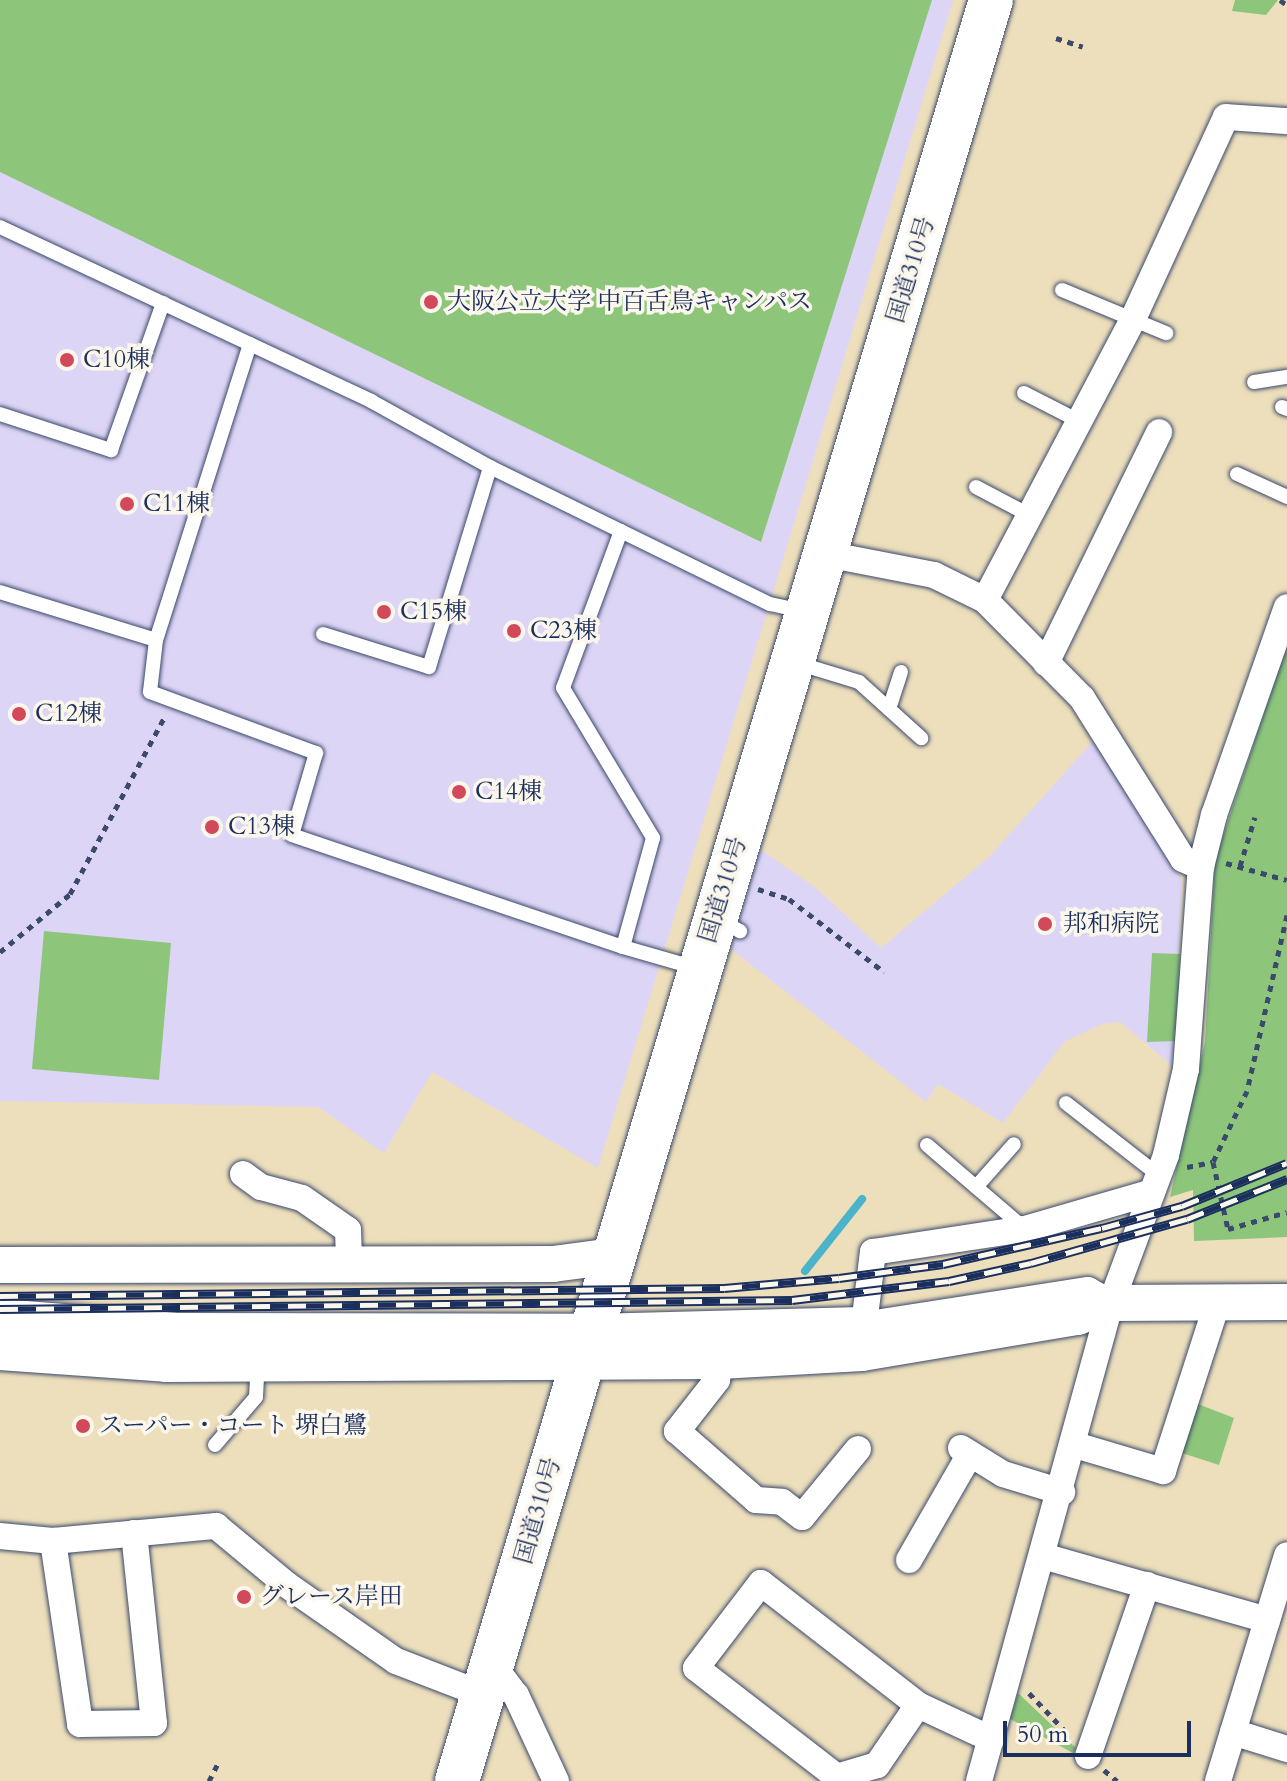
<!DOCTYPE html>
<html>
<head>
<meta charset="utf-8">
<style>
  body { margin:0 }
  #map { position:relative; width:1287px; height:1781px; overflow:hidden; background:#eddfbc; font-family:Cardo,"Noto Serif JP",serif }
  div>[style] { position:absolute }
  .built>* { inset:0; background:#ddd5f6 }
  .green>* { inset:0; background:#8dc67a }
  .stream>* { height:8px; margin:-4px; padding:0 4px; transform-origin:4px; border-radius:4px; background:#4bb3ca }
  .path>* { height:5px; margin-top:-2.5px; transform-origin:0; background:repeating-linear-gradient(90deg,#3a496c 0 6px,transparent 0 12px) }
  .roads { filter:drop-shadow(0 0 2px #3a496c) drop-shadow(0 0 2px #3a496c) }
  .lane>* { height:14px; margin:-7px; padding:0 7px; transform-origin:7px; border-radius:7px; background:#fff }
  .street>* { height:26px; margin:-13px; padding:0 13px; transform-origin:13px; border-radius:13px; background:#fff }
  .secondary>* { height:36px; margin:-18px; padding:0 18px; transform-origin:18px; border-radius:18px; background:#fff }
  .highway>* { height:44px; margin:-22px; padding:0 22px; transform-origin:22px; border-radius:22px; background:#fff }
  .rail>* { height:9px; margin-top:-4.5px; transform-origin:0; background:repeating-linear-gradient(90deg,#fbf7ec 0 18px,#1b2f5e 0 36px); box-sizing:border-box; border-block:2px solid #1b2f5e }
  .dots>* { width:22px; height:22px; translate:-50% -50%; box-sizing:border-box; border:4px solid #fbf7ec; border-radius:50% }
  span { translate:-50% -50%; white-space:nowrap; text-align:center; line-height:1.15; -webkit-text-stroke:7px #fbf7ec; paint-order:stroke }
  .street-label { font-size:24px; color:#1b2f5e }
  .poi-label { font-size:24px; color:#1b2f5e }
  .left { translate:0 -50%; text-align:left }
  .scale { position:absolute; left:1003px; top:1721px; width:188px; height:36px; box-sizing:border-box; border:4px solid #1b2f5e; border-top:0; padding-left:10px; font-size:24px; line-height:28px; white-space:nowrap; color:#1b2f5e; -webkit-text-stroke:6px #fbf7ec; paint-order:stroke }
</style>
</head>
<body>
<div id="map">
  <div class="built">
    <i style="clip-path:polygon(0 0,953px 0,598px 1168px,432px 1072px,384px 1153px,318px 1107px,0 1101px)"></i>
    <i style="clip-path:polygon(1093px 741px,1182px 880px,1173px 1066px,1120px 1022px,1102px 1024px,1064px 1042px,1003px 1123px,938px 1084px,926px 1102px,731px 949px,760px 849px,816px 888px,881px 948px,989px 857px)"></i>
  </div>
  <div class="green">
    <i style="clip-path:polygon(0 0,932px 0,761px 542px,0 172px)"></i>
    <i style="clip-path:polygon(1235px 0,1278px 0,1266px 15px,1232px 11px)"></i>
    <i style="clip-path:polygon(1287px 645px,1287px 1237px,1194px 1241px,1193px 1190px,1170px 1197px,1205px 1042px,1215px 860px)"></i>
    <i style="clip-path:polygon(44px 931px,171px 943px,159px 1080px,32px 1069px)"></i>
    <i style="clip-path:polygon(1152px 953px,1180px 954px,1177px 1041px,1147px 1042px)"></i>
    <i style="clip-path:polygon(1198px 1404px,1234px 1418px,1219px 1465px,1182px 1453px)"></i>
    <i style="clip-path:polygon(1018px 1693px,1076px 1748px,1073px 1753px,1010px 1719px)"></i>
  </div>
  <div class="stream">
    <i style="left:805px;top:1271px;width:92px;rotate:-51.6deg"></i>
  </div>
  <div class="path">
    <i style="left:1280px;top:0;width:9px;rotate:36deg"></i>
    <i style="left:1056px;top:38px;width:28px;rotate:18deg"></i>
    <i style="left:1226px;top:863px;width:63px;rotate:15.6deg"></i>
    <i style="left:1240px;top:866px;width:51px;rotate:-73deg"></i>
    <i style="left:758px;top:889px;width:33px;rotate:18deg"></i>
    <i style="left:789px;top:899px;width:120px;rotate:37.5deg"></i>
    <i style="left:1287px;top:915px;width:180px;rotate:102.8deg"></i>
    <i style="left:1247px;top:1091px;width:79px;rotate:115.6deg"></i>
    <i style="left:1213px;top:1162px;width:69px;rotate:77.4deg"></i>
    <i style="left:1228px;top:1229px;width:61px;rotate:-16.1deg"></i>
    <i style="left:0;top:952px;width:91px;rotate:-39.6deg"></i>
    <i style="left:70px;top:894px;width:202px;rotate:-61.9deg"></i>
    <i style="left:1187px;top:1167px;width:26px;rotate:-11deg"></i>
    <i style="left:1029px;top:1693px;width:58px;rotate:46.4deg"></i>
    <i style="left:1104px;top:1770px;width:17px;rotate:40deg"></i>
    <i style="left:209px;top:1781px;width:20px;rotate:-63deg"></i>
  </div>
  <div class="roads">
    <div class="lane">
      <i style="left:0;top:227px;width:410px;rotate:25.1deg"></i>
      <i style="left:371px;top:401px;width:136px;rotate:29deg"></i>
      <i style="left:490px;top:467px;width:312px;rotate:26.1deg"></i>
      <i style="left:770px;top:604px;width:34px;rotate:12deg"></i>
      <i style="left:1062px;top:290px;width:113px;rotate:22.5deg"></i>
      <i style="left:250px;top:344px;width:311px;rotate:107.6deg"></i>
      <i style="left:156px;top:640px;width:52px;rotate:96.6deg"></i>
      <i style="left:150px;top:692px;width:177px;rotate:20.2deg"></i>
      <i style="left:316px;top:753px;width:85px;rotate:106.3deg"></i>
      <i style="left:292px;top:835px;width:349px;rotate:18.7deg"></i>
      <i style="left:1254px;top:382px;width:33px;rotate:-9deg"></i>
      <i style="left:1024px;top:393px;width:62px;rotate:27deg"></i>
      <i style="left:1282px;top:407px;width:5px;rotate:22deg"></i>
      <i style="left:0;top:414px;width:117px;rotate:18deg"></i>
      <i style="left:111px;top:450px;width:156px;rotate:-70.5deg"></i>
      <i style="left:1237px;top:474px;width:55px;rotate:24.7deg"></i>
      <i style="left:976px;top:487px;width:60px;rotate:27.8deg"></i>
      <i style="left:621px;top:531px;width:167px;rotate:110.3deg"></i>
      <i style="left:563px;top:688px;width:175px;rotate:59deg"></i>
      <i style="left:653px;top:838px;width:113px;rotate:105.4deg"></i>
      <i style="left:623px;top:947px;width:76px;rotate:16deg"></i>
      <i style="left:0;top:592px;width:163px;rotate:17.1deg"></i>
      <i style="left:323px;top:634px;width:111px;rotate:17.3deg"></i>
      <i style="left:429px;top:667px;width:209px;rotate:-73deg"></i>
      <i style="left:797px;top:663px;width:65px;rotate:17deg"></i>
      <i style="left:859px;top:682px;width:84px;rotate:42.1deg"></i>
      <i style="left:889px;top:709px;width:39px;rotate:-72deg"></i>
      <i style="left:719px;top:920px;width:24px;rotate:28deg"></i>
      <i style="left:1066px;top:1103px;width:117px;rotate:38deg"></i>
      <i style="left:927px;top:1145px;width:128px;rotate:40.6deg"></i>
      <i style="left:976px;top:1187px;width:57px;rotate:-48.5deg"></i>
      <i style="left:215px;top:1445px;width:63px;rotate:-49.5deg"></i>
      <i style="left:256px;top:1397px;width:33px;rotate:-87deg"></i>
    </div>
    <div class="street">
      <i style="left:826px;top:554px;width:110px;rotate:11deg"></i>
      <i style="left:934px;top:575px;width:57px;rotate:26.1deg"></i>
      <i style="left:985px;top:600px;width:318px;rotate:-62.2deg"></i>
      <i style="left:1133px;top:319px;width:222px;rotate:-65.3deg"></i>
      <i style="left:1226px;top:117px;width:61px;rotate:3.8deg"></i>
      <i style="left:985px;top:600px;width:138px;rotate:45.3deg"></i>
      <i style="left:1082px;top:698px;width:190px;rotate:57.9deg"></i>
      <i style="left:1183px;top:859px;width:20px;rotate:24deg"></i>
      <i style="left:1046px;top:663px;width:257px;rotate:-63.9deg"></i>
      <i style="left:243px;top:1174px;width:22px;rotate:36deg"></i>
      <i style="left:261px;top:1187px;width:42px;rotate:15deg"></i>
      <i style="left:302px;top:1198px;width:56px;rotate:34.8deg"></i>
      <i style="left:348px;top:1230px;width:34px;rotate:88deg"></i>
      <i style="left:862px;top:1325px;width:229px;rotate:-8.8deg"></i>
      <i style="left:1088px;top:1290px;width:26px;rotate:29deg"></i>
      <i style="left:862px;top:1341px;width:90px;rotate:-83deg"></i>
      <i style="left:873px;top:1252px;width:154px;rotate:-8.6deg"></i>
      <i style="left:1025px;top:1229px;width:132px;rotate:-16.2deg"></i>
      <i style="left:720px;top:1361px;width:19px;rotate:99deg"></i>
      <i style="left:717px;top:1380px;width:65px;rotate:128.1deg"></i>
      <i style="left:677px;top:1431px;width:105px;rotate:41.1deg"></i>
      <i style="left:756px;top:1500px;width:26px;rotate:4deg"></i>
      <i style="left:782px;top:1502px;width:25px;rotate:37deg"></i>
      <i style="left:802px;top:1517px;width:88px;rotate:-50.5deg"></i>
      <i style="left:1075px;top:1445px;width:92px;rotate:16.5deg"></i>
      <i style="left:1163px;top:1471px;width:176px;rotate:-72.1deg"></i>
      <i style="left:961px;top:1448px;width:49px;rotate:31.8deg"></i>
      <i style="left:1003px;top:1474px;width:62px;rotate:17deg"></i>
      <i style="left:0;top:1536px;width:53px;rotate:5.4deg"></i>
      <i style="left:53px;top:1541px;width:164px;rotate:-5.3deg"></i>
      <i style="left:216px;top:1526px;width:92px;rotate:39.7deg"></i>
      <i style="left:287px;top:1585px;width:133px;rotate:34.9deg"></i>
      <i style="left:396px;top:1661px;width:94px;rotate:21.1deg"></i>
      <i style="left:53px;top:1541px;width:185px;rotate:81.6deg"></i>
      <i style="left:80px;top:1724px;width:74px;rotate:-0.8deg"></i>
      <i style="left:154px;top:1723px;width:191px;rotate:-96deg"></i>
      <i style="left:1043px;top:1556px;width:233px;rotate:15.9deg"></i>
      <i style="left:909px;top:1560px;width:122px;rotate:-60.1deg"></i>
      <i style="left:493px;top:1665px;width:38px;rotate:53deg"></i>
      <i style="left:516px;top:1695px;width:95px;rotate:65.1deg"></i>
      <i style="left:918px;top:1705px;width:73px;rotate:124.3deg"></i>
      <i style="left:877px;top:1765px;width:42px;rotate:163.3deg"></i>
      <i style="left:837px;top:1777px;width:178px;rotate:-142.3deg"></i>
      <i style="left:696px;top:1668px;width:107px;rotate:-52.6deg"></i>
      <i style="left:761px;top:1583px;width:199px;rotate:37.8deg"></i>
      <i style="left:918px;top:1705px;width:81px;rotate:25deg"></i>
      <i style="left:1233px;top:1732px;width:57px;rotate:17.5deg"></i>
      <i style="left:1088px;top:1756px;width:181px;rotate:-71deg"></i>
      <i style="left:979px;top:1781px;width:496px;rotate:-74.6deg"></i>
      <i style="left:1111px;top:1303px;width:158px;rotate:-69.6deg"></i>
      <i style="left:1166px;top:1155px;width:88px;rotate:-76.9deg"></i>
      <i style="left:1186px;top:1069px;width:203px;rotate:-85.8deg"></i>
      <i style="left:1201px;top:867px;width:54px;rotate:-76deg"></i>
      <i style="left:1214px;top:815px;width:220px;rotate:-70.7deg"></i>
      <i style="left:1218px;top:1781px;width:236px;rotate:-73deg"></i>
    </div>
    <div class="secondary">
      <i style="left:0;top:1265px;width:553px;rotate:-0.1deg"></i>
      <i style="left:553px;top:1264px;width:62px;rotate:-7.5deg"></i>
      <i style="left:0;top:1317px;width:177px;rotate:4.5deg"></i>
      <i style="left:176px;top:1331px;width:417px;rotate:0.1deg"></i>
      <i style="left:593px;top:1332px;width:269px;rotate:-1.5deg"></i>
      <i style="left:0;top:1352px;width:166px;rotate:4.1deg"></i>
      <i style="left:166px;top:1364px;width:554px;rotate:-0.31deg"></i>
      <i style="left:720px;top:1361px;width:142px;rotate:-3.2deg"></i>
      <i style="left:862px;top:1353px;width:219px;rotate:-9.5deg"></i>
      <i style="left:1078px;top:1317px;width:36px;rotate:-23deg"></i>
      <i style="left:1111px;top:1303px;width:176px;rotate:-0.3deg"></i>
    </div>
    <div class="highway">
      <i style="left:457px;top:1781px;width:1859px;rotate:-73.31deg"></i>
    </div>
  </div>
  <div class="rail">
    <i style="left:0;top:1296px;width:724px;rotate:-0.63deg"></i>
    <i style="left:724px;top:1288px;width:115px;rotate:-5deg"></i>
    <i style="left:839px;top:1278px;width:105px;rotate:-7.7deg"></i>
    <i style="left:943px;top:1264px;width:163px;rotate:-12.8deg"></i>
    <i style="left:1102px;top:1228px;width:83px;rotate:-15.4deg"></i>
    <i style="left:1182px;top:1206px;width:113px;rotate:-22.3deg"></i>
    <i style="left:0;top:1309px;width:792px;rotate:-0.65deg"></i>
    <i style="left:792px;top:1300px;width:158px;rotate:-6.9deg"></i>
    <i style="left:949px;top:1281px;width:84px;rotate:-12.4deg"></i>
    <i style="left:1031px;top:1263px;width:162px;rotate:-15.8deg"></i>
    <i style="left:1187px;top:1219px;width:108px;rotate:-21.8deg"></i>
  </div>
  <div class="dots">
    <i style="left:431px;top:302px;background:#d1495b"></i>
    <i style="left:67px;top:360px;background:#d1495b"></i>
    <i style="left:127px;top:504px;background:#d1495b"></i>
    <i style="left:384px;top:612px;background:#d1495b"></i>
    <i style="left:514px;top:631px;background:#d1495b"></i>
    <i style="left:19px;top:714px;background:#d1495b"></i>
    <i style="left:459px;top:792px;background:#d1495b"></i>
    <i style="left:212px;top:827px;background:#d1495b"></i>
    <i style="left:1045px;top:924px;background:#d1495b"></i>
    <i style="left:83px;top:1426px;background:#d1495b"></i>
    <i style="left:244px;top:1597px;background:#d1495b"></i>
  </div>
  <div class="street-label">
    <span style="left:911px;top:270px;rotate:-73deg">国道310号</span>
    <span style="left:723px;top:890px;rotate:-73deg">国道310号</span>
    <span style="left:538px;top:1511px;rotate:-74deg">国道310号</span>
  </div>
  <div class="poi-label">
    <span class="left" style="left:447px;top:302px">大阪公立大学 中百舌鳥キャンパス</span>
    <span class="left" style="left:83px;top:360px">C10棟</span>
    <span class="left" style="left:143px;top:504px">C11棟</span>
    <span class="left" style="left:400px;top:612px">C15棟</span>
    <span class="left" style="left:530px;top:631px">C23棟</span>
    <span class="left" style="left:35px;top:714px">C12棟</span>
    <span class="left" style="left:475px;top:792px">C14棟</span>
    <span class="left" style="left:228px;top:827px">C13棟</span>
    <span class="left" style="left:1063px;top:924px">邦和病院</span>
    <span class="left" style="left:99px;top:1426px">スーパー・コート 堺白鷺</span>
    <span class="left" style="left:260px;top:1597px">グレース岸田</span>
  </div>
  <div class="scale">50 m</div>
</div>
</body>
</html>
